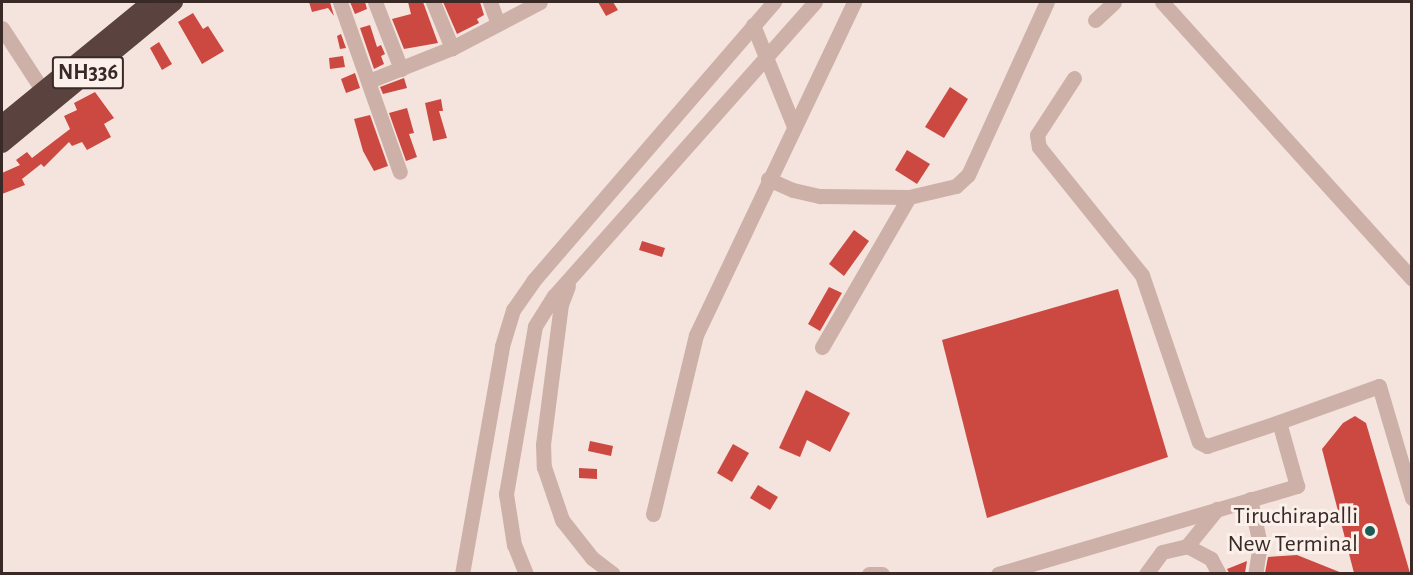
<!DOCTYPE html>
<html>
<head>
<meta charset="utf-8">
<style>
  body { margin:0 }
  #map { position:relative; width:1413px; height:575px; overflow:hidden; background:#f4e4dd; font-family:"Alegreya Sans",sans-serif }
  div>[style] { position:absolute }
  .building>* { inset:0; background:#cc4942 }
  .minor>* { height:15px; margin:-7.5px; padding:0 7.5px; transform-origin:7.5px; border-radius:7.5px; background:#cdb1a8 }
  .highway>* { height:18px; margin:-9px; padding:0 9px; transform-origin:9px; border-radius:9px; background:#5a423f }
  .dots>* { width:16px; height:16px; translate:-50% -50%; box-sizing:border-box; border:3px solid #fbf0ea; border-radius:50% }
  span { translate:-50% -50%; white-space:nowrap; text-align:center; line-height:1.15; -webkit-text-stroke:6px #fbf0ea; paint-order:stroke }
  .shield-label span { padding:2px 4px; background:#fbf0ea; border:2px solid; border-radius:4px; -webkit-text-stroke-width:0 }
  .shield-label { font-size:22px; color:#392a28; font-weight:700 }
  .poi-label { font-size:24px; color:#392a28 }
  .right { translate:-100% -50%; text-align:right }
  .frame { position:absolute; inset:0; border:3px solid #392a28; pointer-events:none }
</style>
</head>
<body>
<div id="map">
  <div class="building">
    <i style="clip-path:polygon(309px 2px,330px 2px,334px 16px,328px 8px,312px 12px)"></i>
    <i style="clip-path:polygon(350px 2px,365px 2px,367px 9px,355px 14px)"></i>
    <i style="clip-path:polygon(408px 2px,423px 2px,438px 43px,404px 49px,392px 19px,411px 14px)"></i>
    <i style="clip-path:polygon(443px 2px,480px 2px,484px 15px,477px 19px,479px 23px,457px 34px)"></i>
    <i style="clip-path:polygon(598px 2px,613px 2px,618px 10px,606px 16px)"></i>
    <i style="clip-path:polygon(193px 13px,203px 29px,208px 26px,224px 51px,202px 64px,178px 22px)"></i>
    <i style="clip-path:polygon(370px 25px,377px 47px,381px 45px,385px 54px,381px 56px,384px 64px,374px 69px,360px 28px)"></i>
    <i style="clip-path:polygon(341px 34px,346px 48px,340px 49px,337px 36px)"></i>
    <i style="clip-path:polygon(159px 42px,172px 64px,162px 70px,150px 48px)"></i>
    <i style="clip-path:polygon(343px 56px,345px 67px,330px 69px,329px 58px)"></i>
    <i style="clip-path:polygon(355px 73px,360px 88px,346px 93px,341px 79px)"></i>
    <i style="clip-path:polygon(404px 78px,407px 88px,383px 94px,380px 87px)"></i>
    <i style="clip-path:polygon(950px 87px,968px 99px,944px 138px,925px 127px)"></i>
    <i style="clip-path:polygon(95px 92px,114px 118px,104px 124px,111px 137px,87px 150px,82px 142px,72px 146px,69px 142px,44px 167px,41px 164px,22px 179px,25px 185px,2px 194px,2px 173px,20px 165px,16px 160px,27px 152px,32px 158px,70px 129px,64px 116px,77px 110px,74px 103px)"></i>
    <i style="clip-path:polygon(441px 99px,443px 111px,439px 111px,447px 138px,433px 141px,425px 103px)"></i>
    <i style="clip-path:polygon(407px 108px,414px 133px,409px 134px,417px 157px,406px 161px,389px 113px)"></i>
    <i style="clip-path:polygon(370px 115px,388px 166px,374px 171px,363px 151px,354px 119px)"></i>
    <i style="clip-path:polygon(907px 150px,930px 164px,917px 184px,895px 170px)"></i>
    <i style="clip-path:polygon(854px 230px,869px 241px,844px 276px,829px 264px)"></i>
    <i style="clip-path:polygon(642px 241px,665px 248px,662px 257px,639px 250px)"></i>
    <i style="clip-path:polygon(829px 287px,842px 293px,820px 331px,808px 324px)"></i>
    <i style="clip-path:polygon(1118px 289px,1168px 457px,987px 518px,942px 340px)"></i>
    <i style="clip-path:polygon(806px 390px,850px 413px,830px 452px,807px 440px,800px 457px,779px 448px)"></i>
    <i style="clip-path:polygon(1355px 416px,1366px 423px,1410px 573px,1354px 573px,1322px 449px,1343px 423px)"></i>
    <i style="clip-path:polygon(590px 441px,613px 446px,611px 456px,588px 451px)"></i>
    <i style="clip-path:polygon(733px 444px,749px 453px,732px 482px,717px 473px)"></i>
    <i style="clip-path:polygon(579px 468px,597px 469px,597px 479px,579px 478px)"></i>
    <i style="clip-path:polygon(758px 485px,778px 497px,770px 510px,750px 498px)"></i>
    <i style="clip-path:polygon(1297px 555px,1342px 573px,1265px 573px,1268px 557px)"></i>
    <i style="clip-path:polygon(1247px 561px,1245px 573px,1229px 573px,1227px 569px)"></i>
  </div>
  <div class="minor">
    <i style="left:340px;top:2px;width:180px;rotate:70.6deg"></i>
    <i style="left:375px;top:2px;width:72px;rotate:68.8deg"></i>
    <i style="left:433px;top:2px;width:50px;rotate:67.6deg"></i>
    <i style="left:490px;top:2px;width:23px;rotate:70deg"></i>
    <i style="left:1162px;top:2px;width:373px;rotate:47.9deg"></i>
    <i style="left:1095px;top:20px;width:26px;rotate:-43deg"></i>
    <i style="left:753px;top:25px;width:107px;rotate:68deg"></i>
    <i style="left:2px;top:28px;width:75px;rotate:56.9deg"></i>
    <i style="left:1074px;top:78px;width:68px;rotate:123deg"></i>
    <i style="left:1037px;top:135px;width:12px;rotate:81deg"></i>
    <i style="left:1039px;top:147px;width:164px;rotate:51.2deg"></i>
    <i style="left:1142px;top:275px;width:176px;rotate:71.2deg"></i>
    <i style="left:1199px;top:442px;width:9px;rotate:27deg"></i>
    <i style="left:1207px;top:446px;width:76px;rotate:-18.4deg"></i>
    <i style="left:369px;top:81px;width:89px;rotate:-21.7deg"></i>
    <i style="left:452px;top:48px;width:99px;rotate:-27.6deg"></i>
    <i style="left:768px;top:179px;width:27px;rotate:24deg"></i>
    <i style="left:793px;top:190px;width:28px;rotate:13deg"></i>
    <i style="left:820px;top:196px;width:89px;rotate:0.6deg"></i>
    <i style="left:909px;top:197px;width:48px;rotate:-13.2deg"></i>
    <i style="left:956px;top:186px;width:16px;rotate:-43deg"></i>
    <i style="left:968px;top:175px;width:190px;rotate:-65.5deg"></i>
    <i style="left:568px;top:286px;width:19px;rotate:111deg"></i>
    <i style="left:561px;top:304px;width:141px;rotate:97.3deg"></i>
    <i style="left:543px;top:444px;width:23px;rotate:88deg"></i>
    <i style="left:544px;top:467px;width:56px;rotate:71.2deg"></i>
    <i style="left:562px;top:520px;width:48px;rotate:51.7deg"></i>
    <i style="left:592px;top:558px;width:26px;rotate:37deg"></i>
    <i style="left:822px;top:347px;width:173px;rotate:-59.9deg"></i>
    <i style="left:1250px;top:499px;width:46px;rotate:77.5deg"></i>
    <i style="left:1260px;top:544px;width:30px;rotate:99deg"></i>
    <i style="left:653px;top:514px;width:184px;rotate:-76.5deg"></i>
    <i style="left:696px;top:335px;width:369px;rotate:-64.6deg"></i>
    <i style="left:1187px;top:546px;width:48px;rotate:-51deg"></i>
    <i style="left:462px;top:574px;width:231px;rotate:-80deg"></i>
    <i style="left:502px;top:346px;width:38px;rotate:-73deg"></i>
    <i style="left:513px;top:310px;width:35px;rotate:-55deg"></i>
    <i style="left:533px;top:281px;width:369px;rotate:-49.2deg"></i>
    <i style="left:526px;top:574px;width:31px;rotate:-112deg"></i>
    <i style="left:514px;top:545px;width:52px;rotate:-98.9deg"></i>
    <i style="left:506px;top:494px;width:170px;rotate:-80.2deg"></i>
    <i style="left:535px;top:326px;width:36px;rotate:-58deg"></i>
    <i style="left:554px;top:296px;width:393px;rotate:-48.4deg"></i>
    <i style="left:869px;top:574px;width:13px"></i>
    <i style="left:998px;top:574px;width:312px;rotate:-16.4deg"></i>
    <i style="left:1297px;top:486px;width:66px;rotate:-105.7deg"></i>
    <i style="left:1279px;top:422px;width:106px;rotate:-19.8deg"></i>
    <i style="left:1379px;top:386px;width:117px;rotate:73.6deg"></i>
    <i style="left:1146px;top:574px;width:27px;rotate:-54deg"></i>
    <i style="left:1162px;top:552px;width:26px;rotate:-13deg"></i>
    <i style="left:1187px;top:546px;width:27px;rotate:28deg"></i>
    <i style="left:1211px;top:559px;width:17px;rotate:62deg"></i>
  </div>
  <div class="highway">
    <i style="left:2px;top:124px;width:193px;rotate:-39.3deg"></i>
    <i style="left:2px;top:144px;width:223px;rotate:-39.5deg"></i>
  </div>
  <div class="dots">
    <i style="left:1370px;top:531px;background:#1b5d55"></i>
  </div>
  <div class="shield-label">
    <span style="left:88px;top:73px">NH336</span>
  </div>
  <div class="poi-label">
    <span class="right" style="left:1358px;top:531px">Tiruchirapalli<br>New Terminal</span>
  </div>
  <div class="frame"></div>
</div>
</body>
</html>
